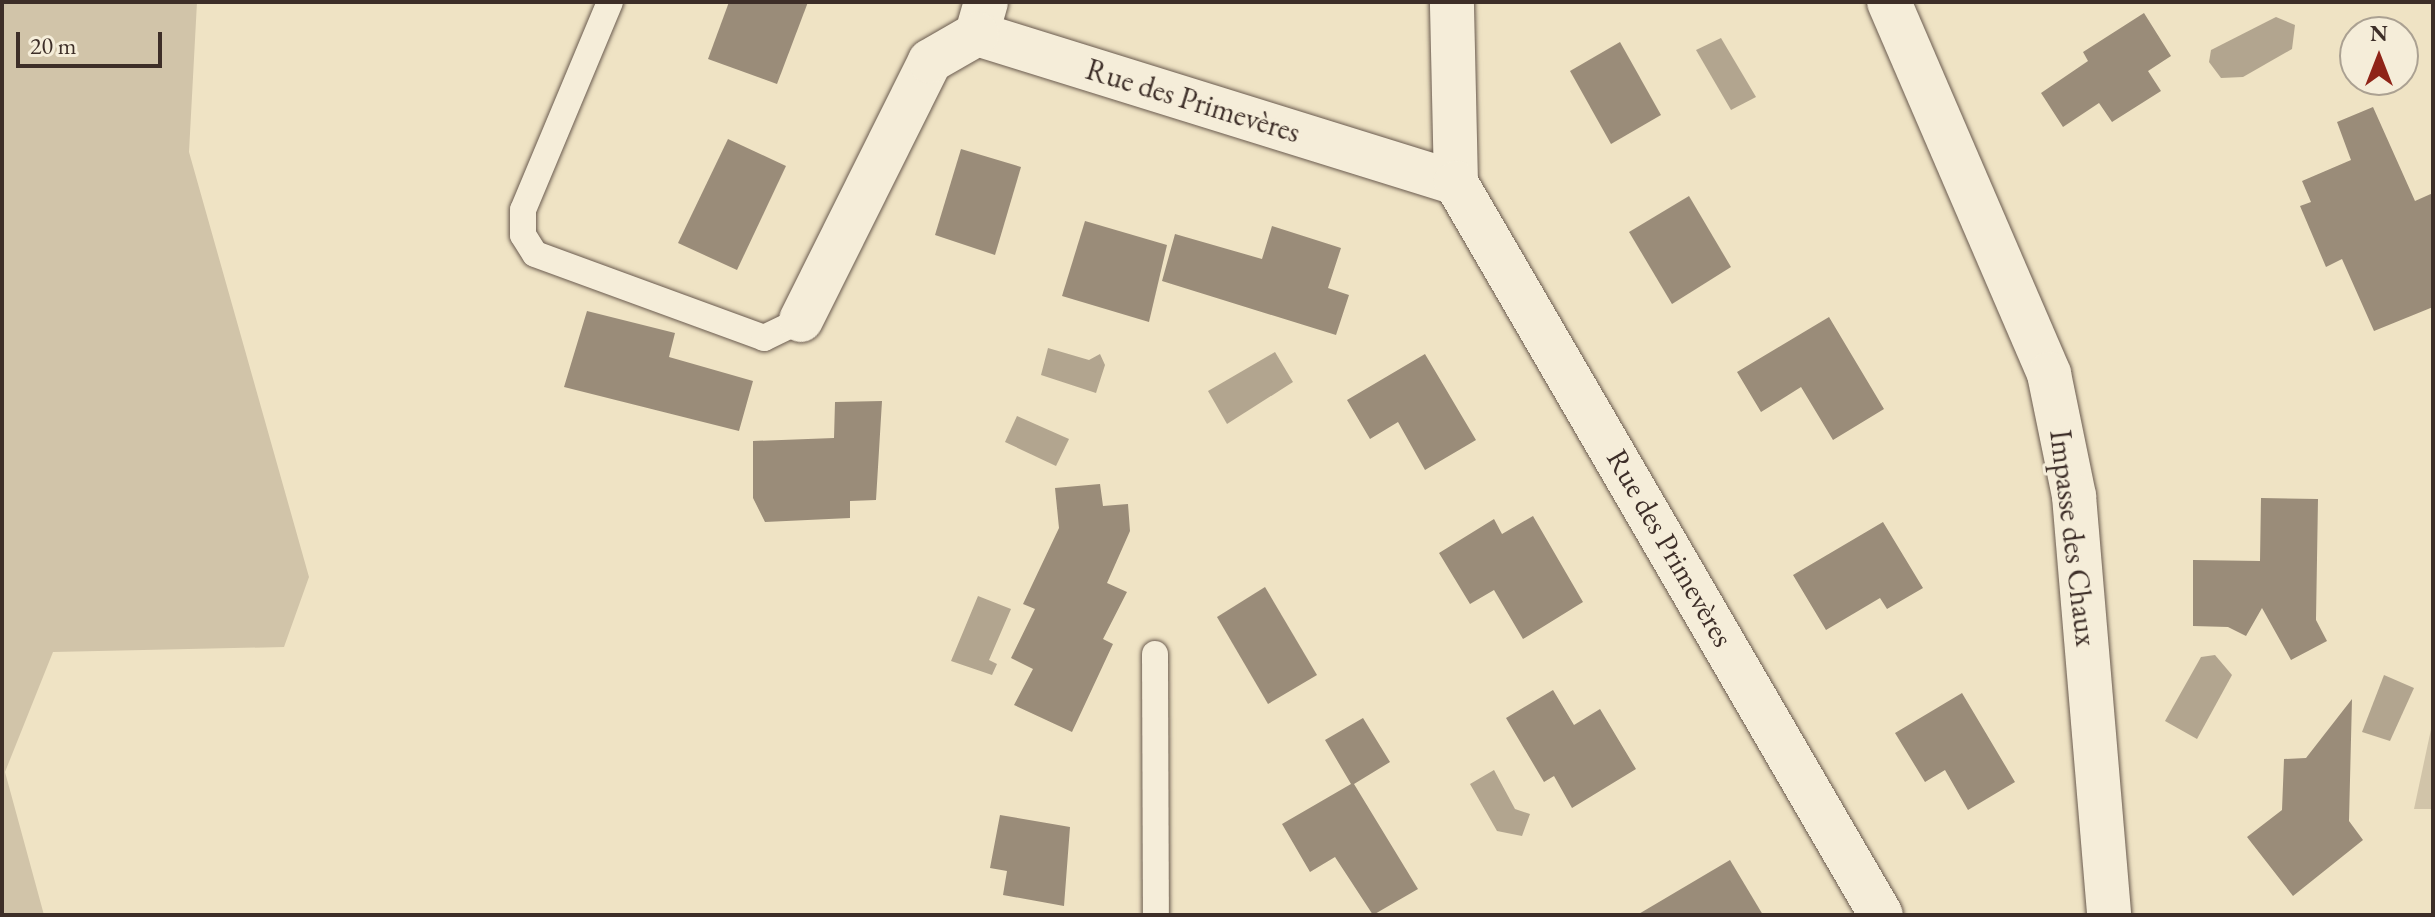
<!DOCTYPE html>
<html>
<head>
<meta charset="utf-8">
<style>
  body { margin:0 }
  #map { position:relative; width:2435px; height:917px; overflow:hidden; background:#efe3c4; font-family:"EB Garamond",serif }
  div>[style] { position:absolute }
  .green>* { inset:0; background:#d1c4a9 }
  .water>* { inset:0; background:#b2a58f }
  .building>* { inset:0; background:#9a8c79 }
  .roads { filter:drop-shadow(0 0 2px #6a5b4f) drop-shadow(0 0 2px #6a5b4f) }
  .lane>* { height:26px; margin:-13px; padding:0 13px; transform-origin:13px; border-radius:13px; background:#f5edd9 }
  .street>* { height:44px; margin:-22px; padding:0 22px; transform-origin:22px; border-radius:22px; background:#f5edd9 }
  span { translate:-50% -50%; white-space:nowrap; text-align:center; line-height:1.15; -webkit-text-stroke:6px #f5edd9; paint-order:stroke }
  .street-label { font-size:30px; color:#3d2e28 }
  .frame { position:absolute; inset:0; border:4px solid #3d2e28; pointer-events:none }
  .north { position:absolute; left:2339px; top:16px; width:80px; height:80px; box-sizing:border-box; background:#f5edd9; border:2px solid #aba192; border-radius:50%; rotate:0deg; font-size:22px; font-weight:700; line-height:32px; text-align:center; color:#3d2e28 }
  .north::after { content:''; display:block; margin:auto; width:28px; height:36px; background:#8f2418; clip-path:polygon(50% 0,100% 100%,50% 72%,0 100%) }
  .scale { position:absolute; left:16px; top:32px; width:146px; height:36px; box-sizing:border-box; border:4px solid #3d2e28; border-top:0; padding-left:10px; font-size:24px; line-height:28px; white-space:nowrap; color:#3d2e28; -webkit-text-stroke:6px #f5edd9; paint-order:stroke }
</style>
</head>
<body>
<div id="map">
  <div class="green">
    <i style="clip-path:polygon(2px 2px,197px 2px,189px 152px,309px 577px,284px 647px,53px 652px,5px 772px,44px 915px,2px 915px)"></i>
    <i style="clip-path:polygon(2433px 720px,2433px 809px,2414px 809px)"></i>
  </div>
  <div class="water">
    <i style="clip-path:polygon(2276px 17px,2295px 25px,2292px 49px,2243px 77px,2221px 78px,2209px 62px,2211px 50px)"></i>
    <i style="clip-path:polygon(1721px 38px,1756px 97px,1731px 110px,1696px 50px)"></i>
    <i style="clip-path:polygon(1048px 348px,1089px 360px,1100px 354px,1105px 365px,1096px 393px,1041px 375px)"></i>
    <i style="clip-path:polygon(1275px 352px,1293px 382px,1227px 424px,1208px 391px)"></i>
    <i style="clip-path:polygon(1017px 416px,1069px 439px,1056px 466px,1005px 442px)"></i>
    <i style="clip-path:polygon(978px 596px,1011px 609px,989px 660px,997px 664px,992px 675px,951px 661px)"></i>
    <i style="clip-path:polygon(2215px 655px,2232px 675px,2197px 739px,2165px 721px,2201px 657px)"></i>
    <i style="clip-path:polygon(2384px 675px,2414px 688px,2390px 741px,2362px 732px)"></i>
    <i style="clip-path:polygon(1494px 770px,1515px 809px,1530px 814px,1522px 836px,1497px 831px,1470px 784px)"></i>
  </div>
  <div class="building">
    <i style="clip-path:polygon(729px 2px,808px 2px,777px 84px,708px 59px)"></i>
    <i style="clip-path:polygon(2144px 13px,2171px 56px,2148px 71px,2161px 91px,2112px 122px,2099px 103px,2063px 127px,2041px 93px,2088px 61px,2083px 52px)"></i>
    <i style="clip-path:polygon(1620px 42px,1661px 115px,1611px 144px,1570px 71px)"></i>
    <i style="clip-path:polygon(2373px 107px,2415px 201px,2433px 193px,2433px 307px,2374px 331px,2342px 259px,2326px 267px,2300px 206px,2311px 202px,2302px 181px,2351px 160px,2337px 122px)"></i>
    <i style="clip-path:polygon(728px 139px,786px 166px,737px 270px,678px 243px)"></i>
    <i style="clip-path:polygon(961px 149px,1021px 167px,995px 255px,935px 235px)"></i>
    <i style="clip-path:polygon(1689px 196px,1731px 267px,1672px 304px,1629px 232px)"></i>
    <i style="clip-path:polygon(1085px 221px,1167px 245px,1149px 322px,1062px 296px)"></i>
    <i style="clip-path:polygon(1272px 226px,1341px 248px,1328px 288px,1349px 295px,1336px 335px,1162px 281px,1175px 234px,1262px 259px)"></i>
    <i style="clip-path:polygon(587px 311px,675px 333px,669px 357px,753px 381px,739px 431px,564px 387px)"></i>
    <i style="clip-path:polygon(1829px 317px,1884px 409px,1833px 440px,1801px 387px,1761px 412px,1737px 372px)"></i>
    <i style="clip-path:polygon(1425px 354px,1476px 440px,1425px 470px,1398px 422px,1370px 439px,1347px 400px)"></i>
    <i style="clip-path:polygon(882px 401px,876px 500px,850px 501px,850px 518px,765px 522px,753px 498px,753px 441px,834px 438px,835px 402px)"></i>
    <i style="clip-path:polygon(1100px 484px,1103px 506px,1128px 504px,1130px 531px,1107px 583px,1127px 592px,1103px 639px,1113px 644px,1072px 732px,1014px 705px,1033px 669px,1011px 658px,1035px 609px,1023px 604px,1059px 528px,1055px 488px)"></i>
    <i style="clip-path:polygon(2261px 498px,2318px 499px,2316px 620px,2327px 641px,2291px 660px,2262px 608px,2246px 636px,2228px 627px,2193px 626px,2193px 560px,2260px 561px)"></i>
    <i style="clip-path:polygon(1533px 516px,1583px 602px,1523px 639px,1494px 590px,1470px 604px,1439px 553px,1494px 519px,1502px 534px)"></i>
    <i style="clip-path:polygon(1883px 522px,1923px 588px,1887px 609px,1880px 598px,1826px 630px,1793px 575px)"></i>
    <i style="clip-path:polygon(1265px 587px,1317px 675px,1268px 704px,1217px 617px)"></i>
    <i style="clip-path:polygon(1553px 690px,1574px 725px,1600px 709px,1636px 769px,1572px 808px,1554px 776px,1544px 782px,1506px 718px)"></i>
    <i style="clip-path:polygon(1962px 693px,2015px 782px,1968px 810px,1945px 770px,1925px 782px,1895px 733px)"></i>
    <i style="clip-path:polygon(2352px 699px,2349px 821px,2363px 840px,2293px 896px,2247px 837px,2282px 810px,2284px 759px,2306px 758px)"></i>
    <i style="clip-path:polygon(1363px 718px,1390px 762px,1354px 784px,1418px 889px,1373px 915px,1335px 857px,1310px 872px,1282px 824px,1351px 784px,1325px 740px)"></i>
    <i style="clip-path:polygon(1000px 815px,1070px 827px,1064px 906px,1003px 895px,1007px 871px,990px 868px)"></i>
    <i style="clip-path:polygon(1730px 860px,1763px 915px,1637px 915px)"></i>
  </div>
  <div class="roads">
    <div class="lane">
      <i style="left:610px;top:2px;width:225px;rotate:112.7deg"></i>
      <i style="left:523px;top:210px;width:25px;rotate:90deg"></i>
      <i style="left:523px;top:235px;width:22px;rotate:58deg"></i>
      <i style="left:535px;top:254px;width:244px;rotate:20.1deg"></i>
      <i style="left:764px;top:338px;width:41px;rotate:-25.9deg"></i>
      <i style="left:1155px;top:654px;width:261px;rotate:89.8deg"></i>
    </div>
    <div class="street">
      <i style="left:986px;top:2px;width:33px;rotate:106deg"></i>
      <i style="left:977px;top:34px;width:502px;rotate:17.28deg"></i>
      <i style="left:1456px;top:183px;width:181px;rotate:-91.3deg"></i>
      <i style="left:1889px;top:2px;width:405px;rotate:66.7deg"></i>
      <i style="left:2049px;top:374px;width:125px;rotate:78.4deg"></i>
      <i style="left:2074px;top:496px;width:420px;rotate:85.2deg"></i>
      <i style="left:1456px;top:183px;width:846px;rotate:59.86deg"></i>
      <i style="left:801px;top:320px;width:289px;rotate:-63.5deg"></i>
      <i style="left:930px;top:61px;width:54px;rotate:-29.9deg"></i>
    </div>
  </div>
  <div class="street-label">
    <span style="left:1193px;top:101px;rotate:17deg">Rue des Primevères</span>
    <span style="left:2073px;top:538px;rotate:83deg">Impasse des Chaux</span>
    <span style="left:1670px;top:548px;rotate:60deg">Rue des Primevères</span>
  </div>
  <div class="frame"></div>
  <div class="north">N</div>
  <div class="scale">20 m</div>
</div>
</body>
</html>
